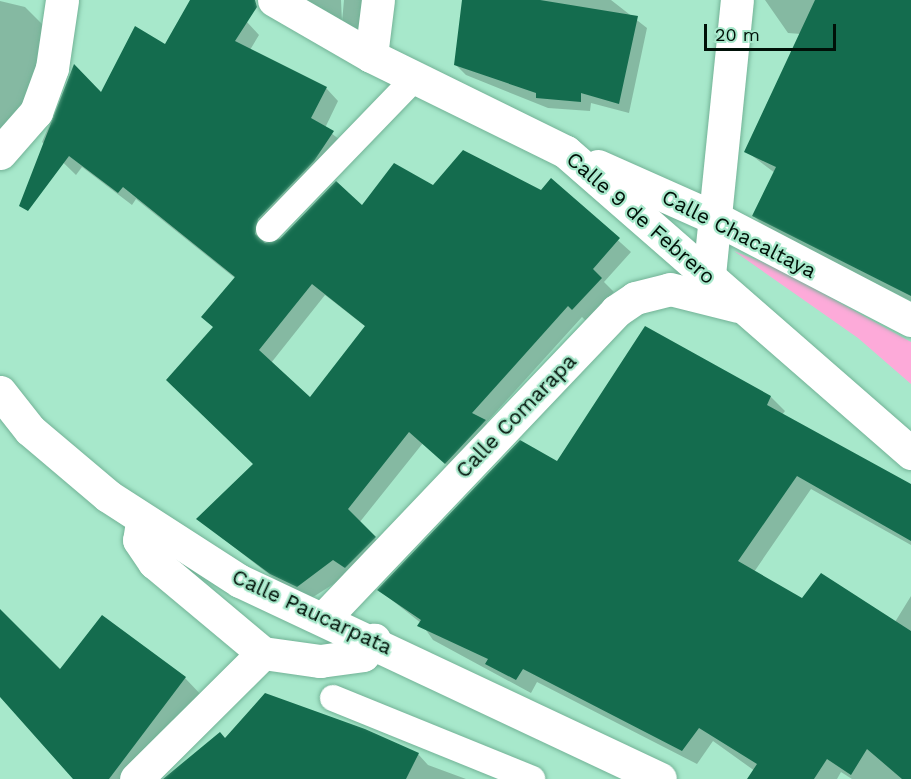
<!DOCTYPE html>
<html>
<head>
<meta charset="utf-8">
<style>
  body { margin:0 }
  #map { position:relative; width:911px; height:779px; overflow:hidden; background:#a7e8cb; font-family:"Work Sans",sans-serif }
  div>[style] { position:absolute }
  .green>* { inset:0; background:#fdaad9 }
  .shadow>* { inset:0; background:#0003 }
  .building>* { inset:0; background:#146c4e }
  .roads { filter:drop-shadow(0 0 2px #72b296) drop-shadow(0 0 2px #72b296) }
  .lane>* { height:26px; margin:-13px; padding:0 13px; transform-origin:13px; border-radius:13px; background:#fff }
  .street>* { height:33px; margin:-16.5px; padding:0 16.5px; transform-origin:16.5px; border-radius:16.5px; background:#fff }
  span { translate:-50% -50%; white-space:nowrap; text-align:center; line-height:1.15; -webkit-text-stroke:4.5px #a7e8cb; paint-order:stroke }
  .street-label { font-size:21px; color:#001108 }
  .scale { position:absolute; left:704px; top:24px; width:132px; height:27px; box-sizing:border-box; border:3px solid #001108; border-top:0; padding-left:8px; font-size:18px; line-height:21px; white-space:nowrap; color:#001108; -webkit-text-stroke:4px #a7e8cb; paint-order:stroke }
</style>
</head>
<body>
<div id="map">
  <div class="green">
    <i style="clip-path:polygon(734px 251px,777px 268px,911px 342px,911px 384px,858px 338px)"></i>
  </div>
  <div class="shadow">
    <i style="clip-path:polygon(evenodd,192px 0,206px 0,247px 22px,259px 35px,250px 50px,326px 88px,338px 101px,325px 128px,346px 145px,270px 232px,270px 241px,433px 187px,542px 192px,551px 180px,631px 252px,604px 282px,614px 292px,586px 321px,582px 317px,486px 423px,497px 434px,458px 475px,423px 443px,359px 523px,387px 550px,310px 599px,284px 586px,198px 519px,255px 464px,214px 328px,236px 279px,136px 199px,132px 205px,82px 167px,76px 175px,42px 142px,74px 67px,102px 95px,166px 46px,192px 0,325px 295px,366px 327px,310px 399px,271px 363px,325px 295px)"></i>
    <i style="clip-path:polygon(296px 0,341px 0,342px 22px,344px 0,370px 0,366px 38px)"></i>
    <i style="clip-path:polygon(463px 0,611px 0,647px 28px,629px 113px,591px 103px,590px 111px,548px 108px,466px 75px,455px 64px)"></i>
    <i style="clip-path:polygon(765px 0,896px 0,911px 6px,911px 301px,769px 231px,754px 216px,775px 173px,746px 151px,801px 34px,788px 33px)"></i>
    <i style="clip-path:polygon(0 1px,25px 7px,44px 26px,30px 131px,0 144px)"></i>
    <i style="clip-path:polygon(771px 397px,785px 411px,782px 415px,911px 486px,911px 545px,811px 489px,754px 572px,802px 600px,895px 622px,911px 596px,911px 779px,852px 779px,841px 772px,837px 779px,766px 779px,713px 741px,697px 764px,537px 682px,531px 693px,433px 640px,421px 623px,379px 590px,557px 463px)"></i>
    <i style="clip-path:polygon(0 612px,60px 671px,185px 678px,205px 699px,144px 779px,75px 779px,0 686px)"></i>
    <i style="clip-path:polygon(418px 754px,428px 765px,466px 779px,216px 779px)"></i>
  </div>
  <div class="building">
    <i style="clip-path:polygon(evenodd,190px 0,255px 0,257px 7px,235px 41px,327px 87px,311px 118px,334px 131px,314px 161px,258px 219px,255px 234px,265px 243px,280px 239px,336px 181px,362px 205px,394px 163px,433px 185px,463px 150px,541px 190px,551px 178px,620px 238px,593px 269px,602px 278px,572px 310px,568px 306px,472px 413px,486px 420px,445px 464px,409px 432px,348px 509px,376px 537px,345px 568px,333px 560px,297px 587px,270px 574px,196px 519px,253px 464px,166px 380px,213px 327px,201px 317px,235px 277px,123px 187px,118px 193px,69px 156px,28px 211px,19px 206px,74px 64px,101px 92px,135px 26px,165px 44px,190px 0,312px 284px,365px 326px,310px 397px,259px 350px,312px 284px)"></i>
    <i style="clip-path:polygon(462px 0,540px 0,638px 16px,619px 104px,581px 93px,581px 102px,536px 98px,536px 93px,454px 65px)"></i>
    <i style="clip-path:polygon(815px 0,911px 0,911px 296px,752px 216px,776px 167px,744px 152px)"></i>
    <i style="clip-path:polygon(645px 326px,771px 396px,767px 405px,911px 484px,911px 541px,797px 476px,738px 561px,802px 598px,821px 573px,911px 631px,911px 779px,902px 779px,867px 749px,851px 775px,827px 759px,814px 779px,747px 779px,757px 764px,699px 728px,682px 751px,523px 669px,516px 680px,485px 664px,488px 659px,417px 626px,421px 620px,377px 590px,520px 440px,557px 461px)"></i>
    <i style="clip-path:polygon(0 609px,60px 669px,102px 615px,186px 677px,109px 779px,73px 779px,0 697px)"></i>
    <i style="clip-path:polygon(265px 693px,365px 729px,419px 753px,406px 779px,163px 779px,220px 732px,225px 738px)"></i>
  </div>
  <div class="roads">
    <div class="lane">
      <i style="left:269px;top:229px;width:211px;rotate:-46deg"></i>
      <i style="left:333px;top:698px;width:215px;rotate:22.1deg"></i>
    </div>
    <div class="street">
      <i style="left:274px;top:0;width:112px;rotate:30deg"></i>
      <i style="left:371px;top:56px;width:217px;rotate:26.2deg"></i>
      <i style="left:566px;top:152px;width:458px;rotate:41.1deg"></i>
      <i style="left:371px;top:56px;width:56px;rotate:-82.9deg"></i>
      <i style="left:0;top:153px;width:55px;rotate:-48.7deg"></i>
      <i style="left:36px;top:112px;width:47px;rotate:-70deg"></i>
      <i style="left:52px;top:68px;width:69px;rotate:-81.6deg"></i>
      <i style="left:598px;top:166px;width:128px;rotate:24deg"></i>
      <i style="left:715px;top:218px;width:221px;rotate:27.5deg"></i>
      <i style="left:709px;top:275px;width:276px;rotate:-84.2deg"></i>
      <i style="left:0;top:392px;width:48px;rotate:51.7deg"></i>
      <i style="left:30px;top:430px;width:102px;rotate:40.2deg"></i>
      <i style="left:108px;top:496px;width:157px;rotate:32.8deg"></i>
      <i style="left:240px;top:581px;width:464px;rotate:25.2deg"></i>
      <i style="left:142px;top:522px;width:18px;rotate:99deg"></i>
      <i style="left:139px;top:540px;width:27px;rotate:56deg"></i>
      <i style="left:154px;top:562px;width:142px;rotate:39.9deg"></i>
      <i style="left:263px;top:653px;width:58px;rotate:8deg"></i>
      <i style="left:320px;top:661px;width:43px;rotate:-7.9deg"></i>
      <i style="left:363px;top:655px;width:19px;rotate:-54deg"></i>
      <i style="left:324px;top:618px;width:424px;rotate:-46.4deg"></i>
      <i style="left:616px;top:311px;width:23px;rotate:-34deg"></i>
      <i style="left:635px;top:298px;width:36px;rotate:-14deg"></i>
      <i style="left:670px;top:289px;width:70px;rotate:14deg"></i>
      <i style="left:136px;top:779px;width:179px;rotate:-44.8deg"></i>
    </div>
  </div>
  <div class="street-label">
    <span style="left:641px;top:218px;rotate:41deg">Calle 9 de Febrero</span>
    <span style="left:739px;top:234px;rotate:27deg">Calle Chacaltaya</span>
    <span style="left:516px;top:416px;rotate:-46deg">Calle Comarapa</span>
    <span style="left:312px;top:612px;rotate:25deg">Calle Paucarpata</span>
  </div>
  <div class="scale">20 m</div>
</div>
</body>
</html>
